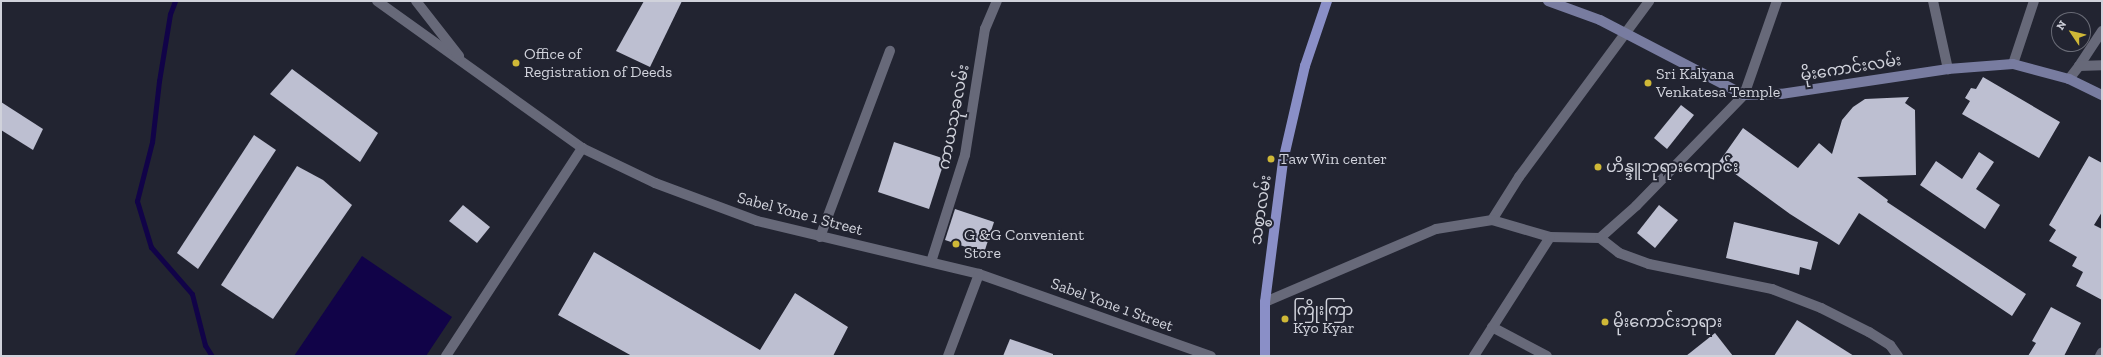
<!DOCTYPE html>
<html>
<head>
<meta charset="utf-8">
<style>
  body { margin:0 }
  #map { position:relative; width:2103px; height:357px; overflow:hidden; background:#222431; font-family:"Zilla Slab","Noto Sans Myanmar",serif }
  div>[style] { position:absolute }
  .water>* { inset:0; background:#110348 }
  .stream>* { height:5px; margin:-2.5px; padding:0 2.5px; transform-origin:2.5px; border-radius:2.5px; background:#110348 }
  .building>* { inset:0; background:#bdbfd1 }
  .street>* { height:10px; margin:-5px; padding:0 5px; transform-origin:5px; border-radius:5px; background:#676979 }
  .secondary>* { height:10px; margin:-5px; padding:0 5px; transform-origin:5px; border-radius:5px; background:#787ca0 }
  .primary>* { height:10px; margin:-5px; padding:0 5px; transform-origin:5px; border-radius:5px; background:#8a8fc7 }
  .dots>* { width:11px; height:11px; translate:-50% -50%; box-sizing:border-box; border:2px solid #222431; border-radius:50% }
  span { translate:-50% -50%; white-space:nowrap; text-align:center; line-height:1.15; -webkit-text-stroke:4px #222431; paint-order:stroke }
  .poi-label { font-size:16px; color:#d0d2db }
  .left { translate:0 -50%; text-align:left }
  .street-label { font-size:16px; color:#d0d2db }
  .frame { position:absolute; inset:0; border:2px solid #d0d2db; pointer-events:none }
  .north { position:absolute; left:2051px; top:12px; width:40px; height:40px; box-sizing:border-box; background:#222431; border:1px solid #686a75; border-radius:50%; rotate:305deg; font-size:11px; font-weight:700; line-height:16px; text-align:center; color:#d0d2db }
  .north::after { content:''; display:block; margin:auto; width:14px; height:18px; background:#cfb837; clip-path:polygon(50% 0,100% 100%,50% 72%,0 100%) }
</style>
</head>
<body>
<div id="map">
  <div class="water">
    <i style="clip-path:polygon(362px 256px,452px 317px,426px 356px,294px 356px)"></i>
  </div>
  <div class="stream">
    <i style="left:175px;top:1px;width:14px;rotate:111deg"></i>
    <i style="left:170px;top:14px;width:68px;rotate:99.3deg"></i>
    <i style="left:159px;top:81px;width:61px;rotate:96.5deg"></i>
    <i style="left:152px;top:142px;width:61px;rotate:104.3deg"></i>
    <i style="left:137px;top:201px;width:48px;rotate:73.1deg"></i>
    <i style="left:151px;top:247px;width:62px;rotate:48.9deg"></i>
    <i style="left:192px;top:294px;width:53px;rotate:75.7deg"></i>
    <i style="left:205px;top:345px;width:13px;rotate:58deg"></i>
  </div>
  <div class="building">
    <i style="clip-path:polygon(644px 1px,682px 1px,650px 67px,616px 51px)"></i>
    <i style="clip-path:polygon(292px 69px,378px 133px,360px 162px,270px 94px)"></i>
    <i style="clip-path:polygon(1983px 77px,2060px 122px,2039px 158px,1962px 114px,1970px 101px,1965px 98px,1971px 88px,1976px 89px)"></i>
    <i style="clip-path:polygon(1909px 97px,1905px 103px,1915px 110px,1916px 175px,1857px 177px,1888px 200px,1887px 202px,2026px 294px,2012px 316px,1859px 213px,1839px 245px,1790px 214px,1719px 162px,1743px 128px,1798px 168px,1819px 143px,1832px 154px,1842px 120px,1853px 107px,1865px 99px)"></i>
    <i style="clip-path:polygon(1px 102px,43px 129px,33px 150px,1px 130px)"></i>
    <i style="clip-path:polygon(1681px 105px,1694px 115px,1667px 149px,1654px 138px)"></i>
    <i style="clip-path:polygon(254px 135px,276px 150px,198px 269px,177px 253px)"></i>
    <i style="clip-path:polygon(894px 142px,945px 159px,929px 209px,878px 192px)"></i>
    <i style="clip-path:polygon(1979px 152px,1994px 162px,1976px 189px,2000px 205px,1985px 229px,1920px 185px,1936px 161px,1962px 179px)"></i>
    <i style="clip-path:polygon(2089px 156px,2102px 163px,2102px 212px,2094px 225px,2102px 229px,2102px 300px,2076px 286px,2083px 272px,2072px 266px,2077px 257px,2049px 241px,2056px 230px,2049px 225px)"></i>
    <i style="clip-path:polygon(297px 166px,323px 180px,352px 205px,273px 319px,221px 285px)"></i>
    <i style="clip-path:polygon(463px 205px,490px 227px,477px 243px,449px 221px)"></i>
    <i style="clip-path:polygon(1659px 205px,1678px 220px,1655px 248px,1637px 233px)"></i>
    <i style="clip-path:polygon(955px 209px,994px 222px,984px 253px,945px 240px)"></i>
    <i style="clip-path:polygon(1734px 222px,1818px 242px,1811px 270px,1800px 267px,1799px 275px,1726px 258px)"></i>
    <i style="clip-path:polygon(594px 252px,760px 350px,795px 293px,848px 327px,833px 356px,632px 356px,558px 315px)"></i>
    <i style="clip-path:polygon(2051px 307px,2081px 323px,2064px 356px,2028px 356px,2036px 343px,2032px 341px)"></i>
    <i style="clip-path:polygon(1797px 320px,1854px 356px,1774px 356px)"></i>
    <i style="clip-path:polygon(1715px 333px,1733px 356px,1686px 356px)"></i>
    <i style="clip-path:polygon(1010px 339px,1053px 354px,1053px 356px,1003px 356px)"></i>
  </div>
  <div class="street">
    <i style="left:377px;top:1px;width:252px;rotate:35.6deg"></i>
    <i style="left:582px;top:148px;width:81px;rotate:25.6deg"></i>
    <i style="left:655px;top:183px;width:109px;rotate:20.4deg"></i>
    <i style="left:757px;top:221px;width:228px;rotate:13.4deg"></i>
    <i style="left:979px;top:274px;width:246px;rotate:19.5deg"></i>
    <i style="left:416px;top:1px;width:70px;rotate:52deg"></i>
    <i style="left:1933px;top:1px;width:70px;rotate:77.6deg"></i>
    <i style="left:2013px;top:64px;width:66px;rotate:-71.6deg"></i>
    <i style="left:2079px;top:66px;width:42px;rotate:-56.7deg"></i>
    <i style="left:2069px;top:79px;width:16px;rotate:-52deg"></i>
    <i style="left:2079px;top:66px;width:23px;rotate:-2deg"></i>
    <i style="left:1492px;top:220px;width:51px;rotate:-57.9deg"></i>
    <i style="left:1519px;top:177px;width:219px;rotate:-53.5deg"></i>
    <i style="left:820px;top:237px;width:199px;rotate:-69.4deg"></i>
    <i style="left:1600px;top:238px;width:24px;rotate:38deg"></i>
    <i style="left:1619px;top:253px;width:32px;rotate:20deg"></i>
    <i style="left:1649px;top:264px;width:126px;rotate:11.5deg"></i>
    <i style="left:1772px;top:289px;width:53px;rotate:21.2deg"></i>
    <i style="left:1821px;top:308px;width:54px;rotate:26.6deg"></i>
    <i style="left:1869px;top:332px;width:25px;rotate:32deg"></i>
    <i style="left:1890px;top:345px;width:14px;rotate:54deg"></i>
    <i style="left:931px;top:262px;width:112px;rotate:-72.4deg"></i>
    <i style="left:965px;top:155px;width:128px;rotate:-81deg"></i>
    <i style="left:985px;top:29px;width:30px;rotate:-67deg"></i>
    <i style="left:1265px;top:302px;width:186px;rotate:-23.1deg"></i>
    <i style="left:1436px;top:229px;width:57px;rotate:-9.1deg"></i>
    <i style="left:1492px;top:220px;width:60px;rotate:16.3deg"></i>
    <i style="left:1550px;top:237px;width:50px;rotate:1.1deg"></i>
    <i style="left:1600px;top:238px;width:48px;rotate:-41.6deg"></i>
    <i style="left:1636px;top:206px;width:155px;rotate:-45.8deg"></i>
    <i style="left:1744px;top:95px;width:100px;rotate:-70.7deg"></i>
    <i style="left:1492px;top:327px;width:62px;rotate:27.8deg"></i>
    <i style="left:446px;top:356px;width:249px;rotate:-56.8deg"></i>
    <i style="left:948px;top:356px;width:88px;rotate:-69.3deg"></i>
    <i style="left:1474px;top:356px;width:141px;rotate:-57.4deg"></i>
    <i style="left:2100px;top:356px;width:4px;rotate:-63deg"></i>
  </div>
  <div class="secondary">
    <i style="left:1548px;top:1px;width:55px;rotate:20.1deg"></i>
    <i style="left:1600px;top:20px;width:162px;rotate:27.5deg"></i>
    <i style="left:1744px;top:95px;width:37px;rotate:-2deg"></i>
    <i style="left:1781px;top:94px;width:169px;rotate:-8.5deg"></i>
    <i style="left:1948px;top:69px;width:65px;rotate:-4.4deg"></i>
    <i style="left:2013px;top:64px;width:58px;rotate:15deg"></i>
    <i style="left:2069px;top:79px;width:37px;rotate:26deg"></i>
  </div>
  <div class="primary">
    <i style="left:1265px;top:356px;width:54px;rotate:-90deg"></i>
    <i style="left:1265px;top:302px;width:142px;rotate:-82.7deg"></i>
    <i style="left:1283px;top:161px;width:98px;rotate:-77deg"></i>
    <i style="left:1305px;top:66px;width:69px;rotate:-71.3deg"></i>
  </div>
  <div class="dots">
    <i style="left:516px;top:63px;background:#cfb837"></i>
    <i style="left:1648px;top:83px;background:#cfb837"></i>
    <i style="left:1271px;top:159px;background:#cfb837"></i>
    <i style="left:1598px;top:167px;background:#cfb837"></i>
    <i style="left:956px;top:244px;background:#cfb837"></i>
    <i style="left:1285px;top:319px;background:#cfb837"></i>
    <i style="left:1605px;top:322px;background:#cfb837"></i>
  </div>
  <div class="poi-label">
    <span class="left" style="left:524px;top:63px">Office of<br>Registration of Deeds</span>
    <span class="left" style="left:1656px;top:83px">Sri Kalyana<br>Venkatesa Temple</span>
    <span class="left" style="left:1279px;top:159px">Taw Win center</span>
    <span class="left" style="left:1606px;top:167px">ဟိန္ဒူဘုရားကျောင်း</span>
    <span class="left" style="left:964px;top:244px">G &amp;G Convenient<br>Store</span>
    <span class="left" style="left:1293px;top:319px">ကြိုးကြာ<br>Kyo Kyar</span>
    <span class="left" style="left:1613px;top:322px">မိုးကောင်းဘုရား</span>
  </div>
  <div class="street-label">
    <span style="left:1851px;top:68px;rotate:-9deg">မိုးကောင်းလမ်း</span>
    <span style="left:954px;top:117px;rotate:-79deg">ကာယသုခလမ်း</span>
    <span style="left:1261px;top:210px;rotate:-82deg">သစ္စာလမ်း</span>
    <span style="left:800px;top:214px;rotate:15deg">Sabel Yone 1 Street</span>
    <span style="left:1112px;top:305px;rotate:20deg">Sabel Yone 1 Street</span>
  </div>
  <div class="frame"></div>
  <div class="north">N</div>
</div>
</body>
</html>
